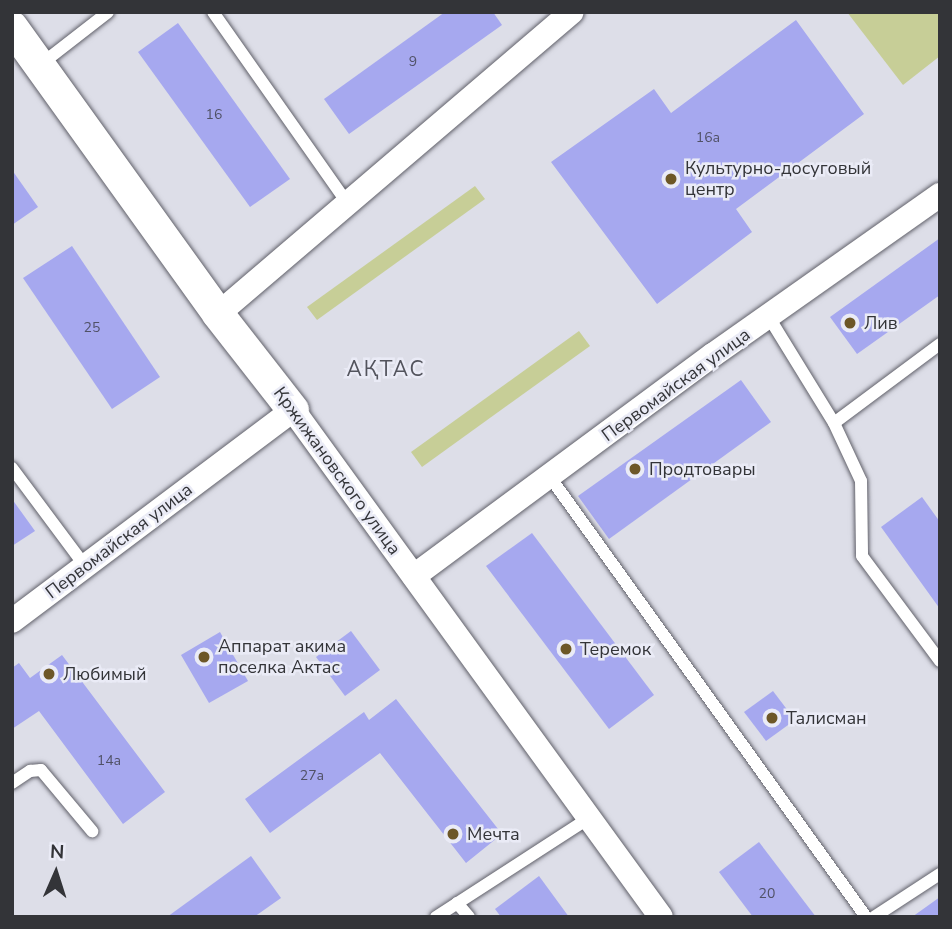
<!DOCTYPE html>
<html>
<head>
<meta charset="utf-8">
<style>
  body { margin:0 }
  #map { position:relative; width:952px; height:929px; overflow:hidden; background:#dddee8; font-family:"Nunito Sans",sans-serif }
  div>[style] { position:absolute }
  .green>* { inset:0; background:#c7ce97 }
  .building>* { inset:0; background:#a6a8ef }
  .roads { filter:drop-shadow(0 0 2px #61616a) drop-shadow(0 0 2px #61616a) }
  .service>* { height:12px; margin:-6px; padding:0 6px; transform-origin:6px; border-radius:6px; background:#fff }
  .minor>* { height:24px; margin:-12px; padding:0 12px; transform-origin:12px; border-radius:12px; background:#fff }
  .tertiary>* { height:32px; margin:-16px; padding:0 16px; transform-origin:16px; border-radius:16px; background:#fff }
  .dots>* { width:19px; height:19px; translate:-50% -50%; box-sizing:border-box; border:4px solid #eaebf6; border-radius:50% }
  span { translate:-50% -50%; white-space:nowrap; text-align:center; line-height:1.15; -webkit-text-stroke:5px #eaebf6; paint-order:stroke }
  .number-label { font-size:14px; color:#505166 }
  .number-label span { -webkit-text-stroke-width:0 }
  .poi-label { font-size:18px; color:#333438 }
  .left { translate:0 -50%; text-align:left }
  .street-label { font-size:18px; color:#333438 }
  .quarter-label { font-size:21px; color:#53545d; letter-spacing:2px }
  .frame { position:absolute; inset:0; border:14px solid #333438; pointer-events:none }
  .north { position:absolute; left:21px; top:838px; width:70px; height:70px; -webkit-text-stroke:5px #eaebf6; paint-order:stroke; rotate:3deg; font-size:19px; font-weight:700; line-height:28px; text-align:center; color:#333438 }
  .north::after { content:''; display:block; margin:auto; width:24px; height:32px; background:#333438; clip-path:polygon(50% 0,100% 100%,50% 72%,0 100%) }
</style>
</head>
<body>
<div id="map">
  <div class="green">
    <i style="clip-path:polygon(847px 12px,939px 12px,940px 56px,903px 85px)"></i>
    <i style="clip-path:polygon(475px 186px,485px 199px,317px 320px,307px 307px)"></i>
    <i style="clip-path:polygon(579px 331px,590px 346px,422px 467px,411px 452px)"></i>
  </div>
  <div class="building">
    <i style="clip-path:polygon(445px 12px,493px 12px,502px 25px,349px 134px,324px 99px)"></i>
    <i style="clip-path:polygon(796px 20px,864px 114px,736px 209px,752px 232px,657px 304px,551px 162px,654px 89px,671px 113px)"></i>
    <i style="clip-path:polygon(178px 23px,290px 179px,250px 207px,138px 52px)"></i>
    <i style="clip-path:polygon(12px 170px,38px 207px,12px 225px)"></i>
    <i style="clip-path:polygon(940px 238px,940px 295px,857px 354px,830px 317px)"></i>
    <i style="clip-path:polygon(72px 246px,160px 377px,112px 409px,23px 278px)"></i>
    <i style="clip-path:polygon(741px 380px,771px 422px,609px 539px,578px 496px)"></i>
    <i style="clip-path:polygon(922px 497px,940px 522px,940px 609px,881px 527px)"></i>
    <i style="clip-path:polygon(12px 499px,35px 531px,12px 546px)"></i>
    <i style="clip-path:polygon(532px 533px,654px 695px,609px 729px,486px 566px)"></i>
    <i style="clip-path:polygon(351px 631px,380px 670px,345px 696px,316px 657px)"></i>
    <i style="clip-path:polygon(220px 632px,248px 681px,209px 703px,181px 655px)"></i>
    <i style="clip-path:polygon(62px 655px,165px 792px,123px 824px,39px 711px,12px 729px,12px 668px,19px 663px,30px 678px)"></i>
    <i style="clip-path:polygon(773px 691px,795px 720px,766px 741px,744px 712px)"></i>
    <i style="clip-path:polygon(396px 699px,502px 834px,466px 863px,380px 753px,270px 833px,245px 799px,364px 712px,369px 720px)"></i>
    <i style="clip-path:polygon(759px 842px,816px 917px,753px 917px,719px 872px)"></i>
    <i style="clip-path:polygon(251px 856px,281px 898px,254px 917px,167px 917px)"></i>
    <i style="clip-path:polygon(539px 876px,569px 917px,501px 917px,495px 909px)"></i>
    <i style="clip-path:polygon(940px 897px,940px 917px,912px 917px)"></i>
  </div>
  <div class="roads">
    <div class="service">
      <i style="left:213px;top:12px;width:233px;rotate:54.9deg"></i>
      <i style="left:40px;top:65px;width:86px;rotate:-37.9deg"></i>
      <i style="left:770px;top:319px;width:122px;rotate:58.4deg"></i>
      <i style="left:940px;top:344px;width:132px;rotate:143.3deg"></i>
      <i style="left:834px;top:423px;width:64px;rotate:65deg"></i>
      <i style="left:861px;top:481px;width:75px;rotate:89.2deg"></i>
      <i style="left:862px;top:556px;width:131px;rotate:53.4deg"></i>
      <i style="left:12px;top:468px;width:122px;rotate:53.3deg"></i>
      <i style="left:550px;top:477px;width:542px;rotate:54.31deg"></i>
      <i style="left:12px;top:783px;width:22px;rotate:-34deg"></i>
      <i style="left:30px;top:771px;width:11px;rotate:-5deg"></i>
      <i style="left:41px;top:770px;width:80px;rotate:50.1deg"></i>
      <i style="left:457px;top:903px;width:18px;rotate:49deg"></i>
      <i style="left:436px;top:917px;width:182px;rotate:-32.9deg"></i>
      <i style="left:874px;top:917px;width:79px;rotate:-33.1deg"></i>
    </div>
    <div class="minor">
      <i style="left:218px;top:314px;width:465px;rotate:-40.5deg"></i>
      <i style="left:414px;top:576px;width:372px;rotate:-36.5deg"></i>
      <i style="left:713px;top:355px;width:278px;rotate:-35.2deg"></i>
      <i style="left:12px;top:621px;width:351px;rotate:-36.9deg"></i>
      <i style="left:293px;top:410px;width:626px;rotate:54.03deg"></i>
    </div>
    <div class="tertiary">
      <i style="left:12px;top:27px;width:353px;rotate:54.3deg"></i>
      <i style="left:218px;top:314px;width:122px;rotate:52deg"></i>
    </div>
  </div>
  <div class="dots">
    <i style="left:671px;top:179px;background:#6d5727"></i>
    <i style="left:850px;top:323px;background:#6d5727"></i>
    <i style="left:635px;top:469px;background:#6d5727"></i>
    <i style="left:566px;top:649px;background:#6d5727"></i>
    <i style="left:204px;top:657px;background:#6d5727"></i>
    <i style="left:49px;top:674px;background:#6d5727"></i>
    <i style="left:772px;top:718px;background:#6d5727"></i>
    <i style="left:453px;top:834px;background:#6d5727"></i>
  </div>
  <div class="number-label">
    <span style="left:413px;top:62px">9</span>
    <span style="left:214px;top:115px">16</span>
    <span style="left:708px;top:138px">16а</span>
    <span style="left:92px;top:328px">25</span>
    <span style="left:109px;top:761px">14а</span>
    <span style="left:312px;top:776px">27а</span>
    <span style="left:767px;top:894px">20</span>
  </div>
  <div class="poi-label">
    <span class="left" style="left:685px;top:179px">Культурно-досуговый<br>центр</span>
    <span class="left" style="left:864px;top:323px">Лив</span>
    <span class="left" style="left:649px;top:469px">Продтовары</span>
    <span class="left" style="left:218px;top:657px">Аппарат акима<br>поселка Актас</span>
    <span class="left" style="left:580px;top:649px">Теремок</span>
    <span class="left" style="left:63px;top:674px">Любимый</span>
    <span class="left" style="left:786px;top:718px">Талисман</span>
    <span class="left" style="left:467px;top:834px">Мечта</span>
  </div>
  <div class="street-label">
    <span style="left:676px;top:385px;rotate:-36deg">Первомайская улица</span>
    <span style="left:337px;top:471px;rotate:54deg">Кржижановского улица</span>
    <span style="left:119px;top:541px;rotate:-37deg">Первомайская улица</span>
  </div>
  <div class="quarter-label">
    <span style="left:386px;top:369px">АҚТАС</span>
  </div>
  <div class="frame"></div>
  <div class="north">N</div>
</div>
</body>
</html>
